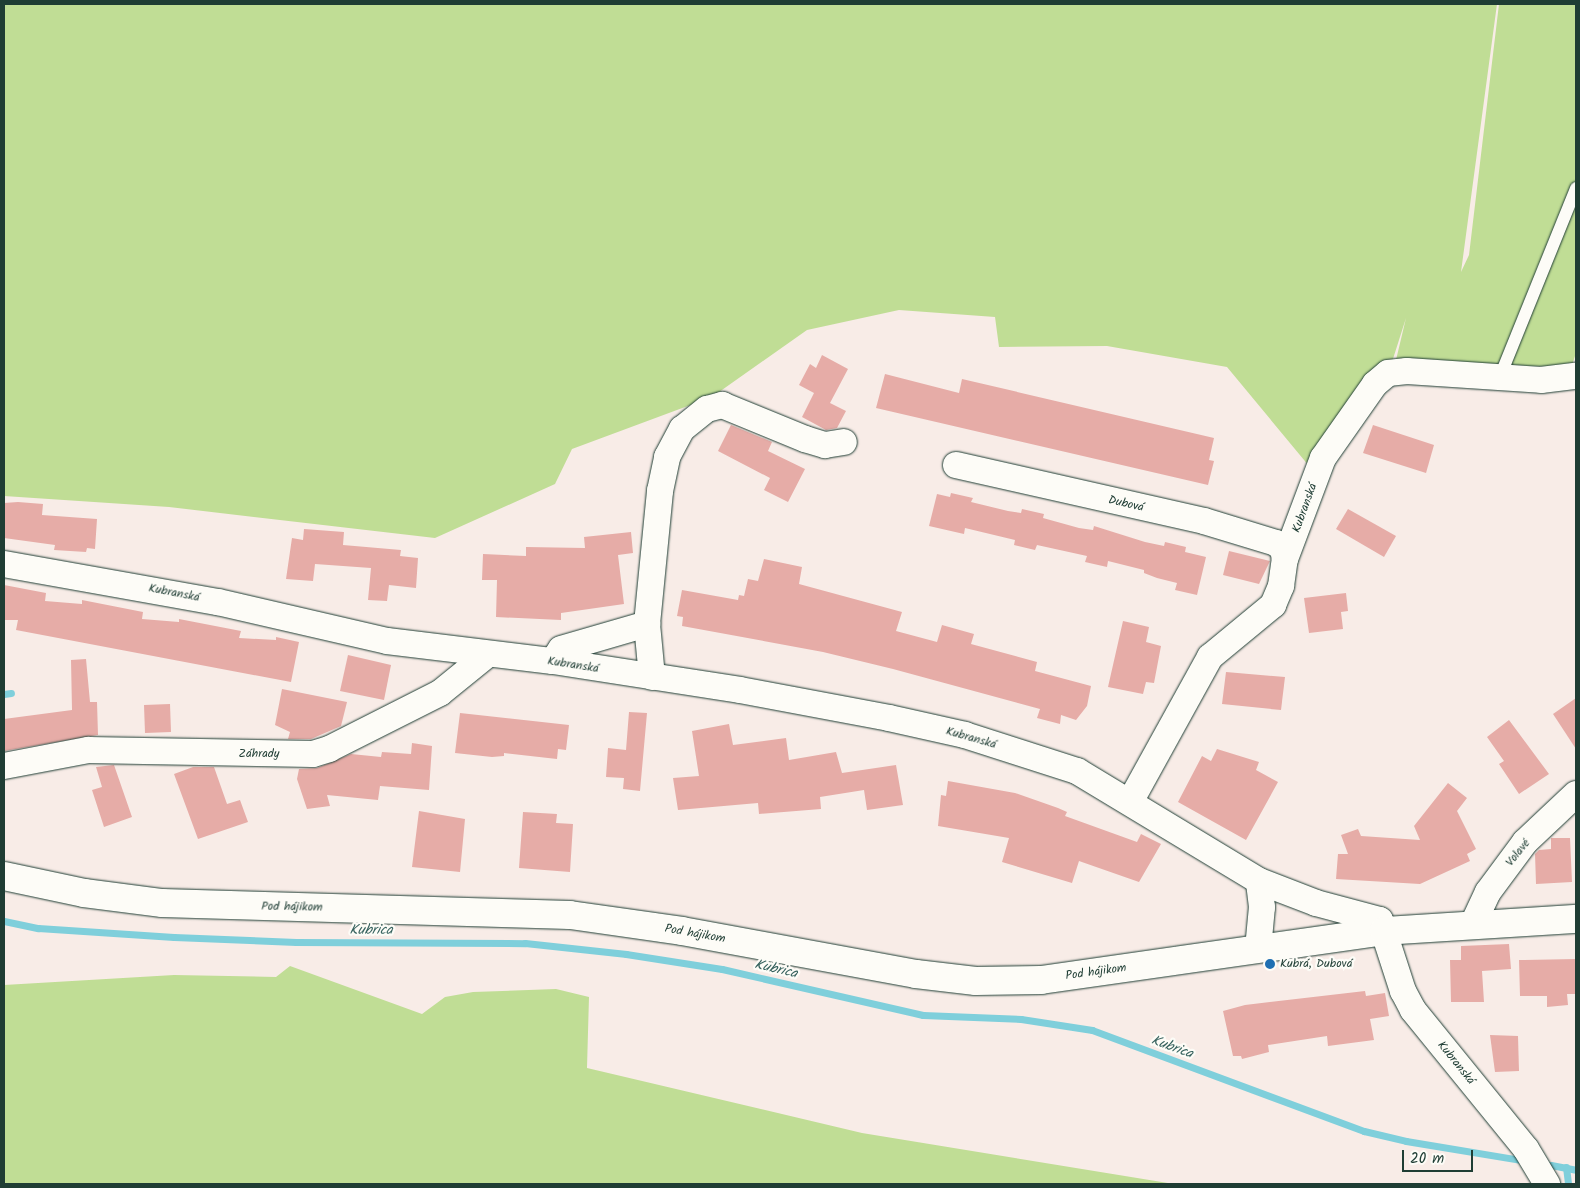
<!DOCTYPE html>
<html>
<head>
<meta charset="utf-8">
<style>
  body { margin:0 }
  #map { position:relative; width:1580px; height:1188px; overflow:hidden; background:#f8ece7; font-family:Kalam,sans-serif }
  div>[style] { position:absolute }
  .green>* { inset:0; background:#c0dd95 }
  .stream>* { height:7px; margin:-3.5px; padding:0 3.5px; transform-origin:3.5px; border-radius:3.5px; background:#7fcfdb }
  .building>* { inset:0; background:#e6aca7 }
  .roads { filter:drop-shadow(0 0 1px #1f3d34) drop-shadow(0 0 1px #1f3d34) }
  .service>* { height:12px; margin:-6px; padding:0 6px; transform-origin:6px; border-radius:6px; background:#fdfcf7 }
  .minor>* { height:26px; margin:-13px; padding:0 13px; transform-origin:13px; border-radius:13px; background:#fdfcf7 }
  .tertiary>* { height:28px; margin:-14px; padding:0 14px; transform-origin:14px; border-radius:14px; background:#fdfcf7 }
  .dots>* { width:14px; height:14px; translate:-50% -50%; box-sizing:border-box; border:2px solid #fdfcf7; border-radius:50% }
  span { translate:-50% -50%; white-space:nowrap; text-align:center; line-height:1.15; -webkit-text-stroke:4.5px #fdfcf7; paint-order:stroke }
  .street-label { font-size:12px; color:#1f3d34 }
  .poi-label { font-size:12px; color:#1f3d34 }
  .left { translate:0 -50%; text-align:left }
  .water-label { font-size:14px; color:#37625e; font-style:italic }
  .frame { position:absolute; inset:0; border:5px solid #1f3d34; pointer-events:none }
  .scale { position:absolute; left:1402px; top:1150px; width:71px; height:22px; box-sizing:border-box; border:2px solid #1f3d34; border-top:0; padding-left:6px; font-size:15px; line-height:18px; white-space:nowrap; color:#1f3d34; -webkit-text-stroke:4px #fdfcf7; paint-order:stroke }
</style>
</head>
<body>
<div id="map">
  <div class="green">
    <i style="clip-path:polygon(4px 4px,1497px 4px,1461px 272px,1469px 255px,1499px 4px,1576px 4px,1576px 353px,1571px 368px,1396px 360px,1406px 318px,1392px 362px,1309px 466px,1227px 367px,1107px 346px,999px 347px,995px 317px,899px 310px,807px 330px,712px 397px,572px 449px,555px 484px,435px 538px,169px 507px,4px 496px)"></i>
    <i style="clip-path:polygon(290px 966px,422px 1014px,445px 997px,473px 992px,556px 989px,589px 997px,587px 1068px,862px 1133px,1174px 1184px,4px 1184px,4px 985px,174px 975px,276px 977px)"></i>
  </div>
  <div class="stream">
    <i style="left:4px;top:694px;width:7px;rotate:-8deg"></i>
    <i style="left:4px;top:921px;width:35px;rotate:12deg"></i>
    <i style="left:38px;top:928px;width:136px;rotate:3.8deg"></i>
    <i style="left:174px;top:937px;width:122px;rotate:2.3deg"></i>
    <i style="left:296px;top:942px;width:229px;rotate:0.3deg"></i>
    <i style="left:525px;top:943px;width:102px;rotate:6.2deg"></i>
    <i style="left:626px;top:954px;width:97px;rotate:8.9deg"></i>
    <i style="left:722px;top:969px;width:206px;rotate:12.9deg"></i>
    <i style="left:923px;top:1015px;width:98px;rotate:2.3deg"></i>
    <i style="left:1021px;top:1019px;width:72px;rotate:8.8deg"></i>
    <i style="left:1092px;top:1030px;width:290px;rotate:20.4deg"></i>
    <i style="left:1364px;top:1131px;width:43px;rotate:13.4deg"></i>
    <i style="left:1406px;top:1141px;width:117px;rotate:9.4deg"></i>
    <i style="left:1551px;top:1165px;width:25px;rotate:11deg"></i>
    <i style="left:1566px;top:1167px;width:17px;rotate:83deg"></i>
  </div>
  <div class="building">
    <i style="clip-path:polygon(822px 355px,848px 369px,830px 403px,846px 411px,837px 428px,826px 430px,802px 417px,814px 393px,799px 385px,810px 364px,816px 368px)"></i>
    <i style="clip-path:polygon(885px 374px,959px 393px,962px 379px,1214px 438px,1209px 460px,1214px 461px,1208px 485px,876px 408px)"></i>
    <i style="clip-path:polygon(731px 425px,772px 442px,768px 451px,805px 469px,788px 502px,764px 490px,770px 478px,718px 451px)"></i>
    <i style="clip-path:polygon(1373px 425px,1434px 445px,1426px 473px,1363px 453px)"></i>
    <i style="clip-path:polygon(951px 493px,973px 498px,971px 502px,1008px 511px,1021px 513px,1022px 509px,1044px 514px,1043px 518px,1079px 528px,1093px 530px,1094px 526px,1145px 542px,1164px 546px,1165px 542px,1186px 547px,1185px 552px,1206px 557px,1197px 595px,1175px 590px,1177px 583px,1157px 578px,1144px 573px,1144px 570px,1108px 561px,1107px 567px,1085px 562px,1087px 556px,1037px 545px,1035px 550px,1014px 545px,1015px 540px,965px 528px,964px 534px,929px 526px,937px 494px,950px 497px)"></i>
    <i style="clip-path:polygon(18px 502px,43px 504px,42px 515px,97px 519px,95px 549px,87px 548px,86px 552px,54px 550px,55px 545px,4px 538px,4px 503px)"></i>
    <i style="clip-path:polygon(1348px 509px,1396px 536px,1384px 557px,1336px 529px)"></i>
    <i style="clip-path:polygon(304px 529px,344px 532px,343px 545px,401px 550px,400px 556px,418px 558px,416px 588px,389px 585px,387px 601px,368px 600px,371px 568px,315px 564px,313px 581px,286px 579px,292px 538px,303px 540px)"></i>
    <i style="clip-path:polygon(631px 532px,633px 553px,618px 555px,624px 604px,561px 613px,561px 620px,496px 617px,497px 580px,482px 580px,483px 554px,526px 556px,526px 547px,585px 548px,584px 537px)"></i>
    <i style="clip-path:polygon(1229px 551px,1270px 561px,1259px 584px,1223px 575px)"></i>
    <i style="clip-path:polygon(764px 559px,802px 567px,799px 584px,902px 612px,896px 631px,937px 642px,942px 625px,974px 634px,971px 644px,1037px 662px,1035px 671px,1091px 686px,1087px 706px,1076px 720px,1061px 715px,1060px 724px,1037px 718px,1040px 709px,893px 669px,823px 652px,682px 626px,683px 617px,677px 616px,682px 590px,738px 600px,739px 595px,744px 596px,748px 579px,758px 581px)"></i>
    <i style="clip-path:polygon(4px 585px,46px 593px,45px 601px,82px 604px,82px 600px,143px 612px,142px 619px,179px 622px,179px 619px,241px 631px,239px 638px,276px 640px,276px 637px,299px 642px,291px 682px,16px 630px,18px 620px,4px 620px)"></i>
    <i style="clip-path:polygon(1346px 593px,1348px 611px,1341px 612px,1343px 629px,1309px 633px,1304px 598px)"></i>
    <i style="clip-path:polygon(1123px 621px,1149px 627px,1146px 642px,1161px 646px,1154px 683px,1146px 682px,1143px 694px,1108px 687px)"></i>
    <i style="clip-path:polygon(348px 655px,391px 665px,384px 700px,340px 691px)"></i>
    <i style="clip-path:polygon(86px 659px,90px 702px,97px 702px,98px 735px,4px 751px,4px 719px,72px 710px,71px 660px)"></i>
    <i style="clip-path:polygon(1226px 672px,1285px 677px,1281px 710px,1222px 704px)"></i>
    <i style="clip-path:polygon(282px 689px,347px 702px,341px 726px,311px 739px,288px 739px,290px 732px,275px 725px)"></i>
    <i style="clip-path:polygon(1576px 698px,1576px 749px,1553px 714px)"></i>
    <i style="clip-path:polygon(170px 704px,171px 732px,145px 733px,144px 705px)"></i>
    <i style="clip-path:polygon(629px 712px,647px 713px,640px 791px,623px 789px,624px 778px,606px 777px,608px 748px,626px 750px)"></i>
    <i style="clip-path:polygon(460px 713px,569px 725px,566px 750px,558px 749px,557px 759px,504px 753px,504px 756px,492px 757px,455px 753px)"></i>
    <i style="clip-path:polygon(1509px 720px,1549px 774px,1519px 794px,1499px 764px,1504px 761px,1487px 737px)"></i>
    <i style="clip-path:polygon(729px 724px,733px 745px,786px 738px,789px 760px,836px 752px,842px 773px,896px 765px,903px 805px,867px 810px,864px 790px,820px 797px,821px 809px,759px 814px,758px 803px,678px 810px,673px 778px,699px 776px,692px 731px)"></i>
    <i style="clip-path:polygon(412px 743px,432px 746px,429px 790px,380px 786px,378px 800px,327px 795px,330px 806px,307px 809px,297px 779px,299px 769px,317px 768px,351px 754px,381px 757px,382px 752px,411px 754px)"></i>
    <i style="clip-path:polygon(1217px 749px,1259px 762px,1256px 770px,1278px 782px,1246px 840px,1178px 802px,1202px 756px,1211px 761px)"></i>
    <i style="clip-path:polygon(114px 765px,132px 817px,104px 827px,92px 790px,102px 787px,96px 767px)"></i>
    <i style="clip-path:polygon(193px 767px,214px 767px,227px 804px,240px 800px,248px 822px,198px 839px,174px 774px)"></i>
    <i style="clip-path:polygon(948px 781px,1015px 793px,1058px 808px,1067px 812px,1065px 816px,1137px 842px,1141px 834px,1161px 844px,1139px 882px,1079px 861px,1072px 883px,1002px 862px,1009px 838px,938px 826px,941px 795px,946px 796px)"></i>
    <i style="clip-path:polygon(1448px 783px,1467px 798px,1457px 811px,1476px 849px,1467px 854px,1470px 861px,1420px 884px,1336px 879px,1338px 854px,1348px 854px,1341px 835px,1358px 829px,1361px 836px,1420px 840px,1414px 826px)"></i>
    <i style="clip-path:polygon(419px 811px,465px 819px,460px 872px,412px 867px)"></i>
    <i style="clip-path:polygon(523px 812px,557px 814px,556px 823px,573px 824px,570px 872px,519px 868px)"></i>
    <i style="clip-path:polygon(1551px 838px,1570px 838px,1572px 882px,1536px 884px,1535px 854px,1539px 850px,1551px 849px)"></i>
    <i style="clip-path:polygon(1509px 944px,1511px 969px,1482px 971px,1484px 1002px,1451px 1002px,1450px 960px,1461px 960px,1461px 946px)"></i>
    <i style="clip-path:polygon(1576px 959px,1576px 994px,1567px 994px,1568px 1005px,1547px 1007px,1547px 996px,1520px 996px,1519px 960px)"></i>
    <i style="clip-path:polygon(1365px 991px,1366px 996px,1385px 993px,1389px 1016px,1370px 1019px,1374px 1040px,1328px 1046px,1327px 1036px,1268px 1045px,1269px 1052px,1242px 1059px,1241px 1056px,1233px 1056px,1223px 1011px,1245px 1005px)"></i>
    <i style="clip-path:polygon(1490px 1035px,1518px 1036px,1519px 1071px,1495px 1072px)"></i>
  </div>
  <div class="roads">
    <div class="service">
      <i style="left:1499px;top:379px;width:206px;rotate:-68deg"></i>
    </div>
    <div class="minor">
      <i style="left:956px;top:465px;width:254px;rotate:12.7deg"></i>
      <i style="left:1204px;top:521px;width:75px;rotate:17deg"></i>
      <i style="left:1276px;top:543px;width:9px;rotate:41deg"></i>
      <i style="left:1283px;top:549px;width:10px;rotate:79deg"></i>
      <i style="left:4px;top:564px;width:217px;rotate:10.1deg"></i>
      <i style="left:218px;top:602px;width:173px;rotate:13deg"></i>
      <i style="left:387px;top:641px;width:167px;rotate:6.9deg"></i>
      <i style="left:553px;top:661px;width:189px;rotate:8.8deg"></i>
      <i style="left:740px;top:690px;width:152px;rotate:10.6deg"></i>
      <i style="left:889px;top:718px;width:78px;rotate:12.6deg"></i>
      <i style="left:965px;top:735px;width:118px;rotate:17.8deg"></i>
      <i style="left:1077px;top:771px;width:213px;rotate:31.1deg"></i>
      <i style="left:1259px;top:881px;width:61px;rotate:21.1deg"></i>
      <i style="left:1316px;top:903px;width:66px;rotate:14.9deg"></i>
      <i style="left:1380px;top:920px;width:75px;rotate:72.1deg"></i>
      <i style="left:1403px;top:991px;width:21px;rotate:62deg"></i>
      <i style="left:1413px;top:1010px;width:179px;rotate:50.9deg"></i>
      <i style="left:1526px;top:1149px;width:41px;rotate:59deg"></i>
      <i style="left:553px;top:661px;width:14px;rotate:-56deg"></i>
      <i style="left:561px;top:649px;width:90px;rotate:-16.2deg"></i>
      <i style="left:652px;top:677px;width:53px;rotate:-95.4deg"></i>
      <i style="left:647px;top:624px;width:134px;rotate:-84.4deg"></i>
      <i style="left:660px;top:491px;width:35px;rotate:-78deg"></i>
      <i style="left:667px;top:457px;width:32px;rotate:-62deg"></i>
      <i style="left:682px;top:429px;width:32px;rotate:-39deg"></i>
      <i style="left:707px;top:409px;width:16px;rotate:-15deg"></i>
      <i style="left:722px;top:405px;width:90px;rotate:22.3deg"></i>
      <i style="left:805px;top:439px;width:21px;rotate:17deg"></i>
      <i style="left:825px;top:445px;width:19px;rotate:-9deg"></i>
      <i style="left:4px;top:766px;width:86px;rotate:-10.8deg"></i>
      <i style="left:88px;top:750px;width:225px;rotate:1deg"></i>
      <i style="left:313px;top:754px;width:17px;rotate:-17deg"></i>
      <i style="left:329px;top:749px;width:124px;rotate:-26.8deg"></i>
      <i style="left:440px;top:693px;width:62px;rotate:-39.1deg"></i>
      <i style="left:1130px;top:802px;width:166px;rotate:-61.1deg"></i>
      <i style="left:1210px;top:657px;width:82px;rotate:-39.5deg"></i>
      <i style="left:1273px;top:605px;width:21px;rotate:-67deg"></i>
      <i style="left:1281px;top:586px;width:27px;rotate:-82deg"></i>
      <i style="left:1285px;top:559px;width:108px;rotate:-69.4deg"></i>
      <i style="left:1323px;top:458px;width:90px;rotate:-54.9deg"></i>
      <i style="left:1375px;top:384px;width:17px;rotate:-40deg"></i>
      <i style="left:1388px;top:373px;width:19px;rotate:-6deg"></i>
      <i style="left:1407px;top:371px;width:134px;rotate:3.8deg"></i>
      <i style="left:1541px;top:380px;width:35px;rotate:-7deg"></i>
      <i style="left:1473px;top:924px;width:35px;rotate:-65deg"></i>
      <i style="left:1488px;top:892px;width:62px;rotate:-53.5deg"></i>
      <i style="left:1525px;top:842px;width:70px;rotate:-43.3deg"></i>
      <i style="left:1258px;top:949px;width:42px;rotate:-84.6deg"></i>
      <i style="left:1262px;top:907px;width:26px;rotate:-97deg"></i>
    </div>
    <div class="tertiary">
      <i style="left:4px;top:876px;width:82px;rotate:12deg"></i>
      <i style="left:84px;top:893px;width:79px;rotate:7.3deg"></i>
      <i style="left:162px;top:903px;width:408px;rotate:1.7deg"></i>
      <i style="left:570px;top:915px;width:113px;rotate:8.1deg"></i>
      <i style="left:682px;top:931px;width:238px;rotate:10.4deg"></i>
      <i style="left:916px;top:974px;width:60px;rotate:6.7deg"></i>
      <i style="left:976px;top:981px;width:65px;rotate:-0.9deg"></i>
      <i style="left:1041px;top:980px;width:346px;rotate:-8.1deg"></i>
      <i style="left:1384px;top:931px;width:192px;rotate:-3.6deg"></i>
    </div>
  </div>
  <div class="dots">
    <i style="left:1270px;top:964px;background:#1f6fb2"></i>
  </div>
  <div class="street-label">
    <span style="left:1126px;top:504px;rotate:13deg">Dubová</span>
    <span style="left:1305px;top:508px;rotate:-70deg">Kubranská</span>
    <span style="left:174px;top:593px;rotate:11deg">Kubranská</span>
    <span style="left:573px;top:665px;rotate:9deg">Kubranská</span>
    <span style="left:971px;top:738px;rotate:16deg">Kubranská</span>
    <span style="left:259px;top:754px">Záhrady</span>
    <span style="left:1518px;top:853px;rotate:-51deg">Volavé</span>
    <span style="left:292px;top:907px;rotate:1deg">Pod hájikom</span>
    <span style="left:695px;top:934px;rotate:10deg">Pod hájikom</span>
    <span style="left:1096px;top:972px;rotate:-8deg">Pod hájikom</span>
    <span style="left:1456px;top:1063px;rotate:51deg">Kubranská</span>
  </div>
  <div class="poi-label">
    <span class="left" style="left:1280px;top:964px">Kubrá, Dubová</span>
  </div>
  <div class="water-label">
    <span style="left:371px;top:930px">Kubrica</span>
    <span style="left:776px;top:969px;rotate:13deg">Kubrica</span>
    <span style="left:1172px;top:1047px;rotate:20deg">Kubrica</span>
  </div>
  <div class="frame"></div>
  <div class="scale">20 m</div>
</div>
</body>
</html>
